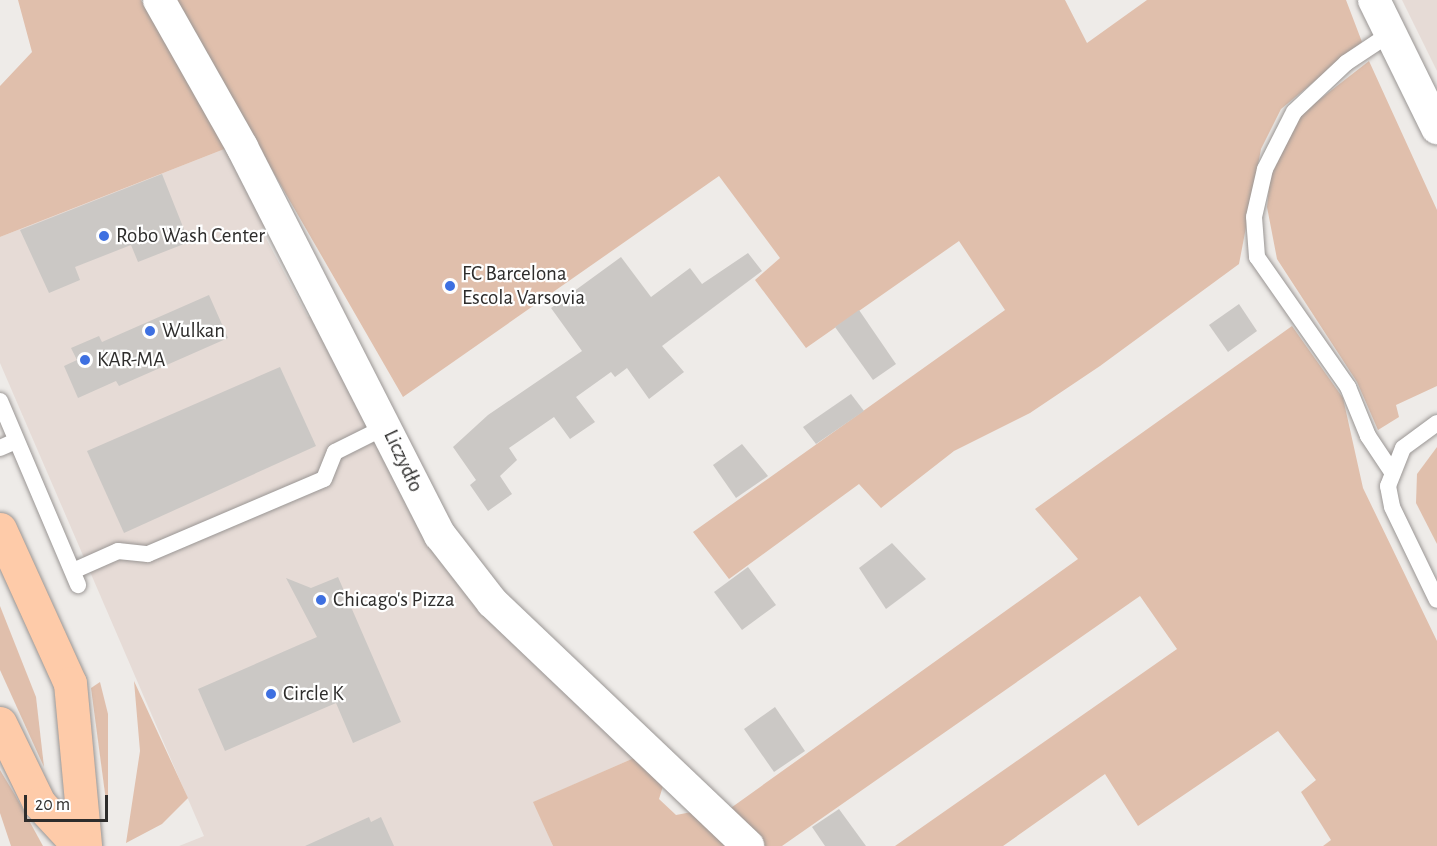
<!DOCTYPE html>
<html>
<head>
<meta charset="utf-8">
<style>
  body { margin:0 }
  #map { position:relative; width:1437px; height:846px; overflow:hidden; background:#eeebe8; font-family:"Alegreya Sans",sans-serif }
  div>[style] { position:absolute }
  .built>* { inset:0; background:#e6dbd6 }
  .green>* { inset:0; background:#e0bfac }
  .building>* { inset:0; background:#cbc8c5 }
  .roads { filter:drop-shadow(0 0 2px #9a9694) drop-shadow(0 0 2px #9a9694) }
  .lane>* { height:16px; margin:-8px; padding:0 8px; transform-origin:8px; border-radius:8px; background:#fff }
  .street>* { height:32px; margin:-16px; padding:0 16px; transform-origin:16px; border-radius:16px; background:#fff }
  .primary>* { height:33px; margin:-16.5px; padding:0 16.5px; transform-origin:16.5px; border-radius:16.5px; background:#fecba9 }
  .dots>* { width:16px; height:16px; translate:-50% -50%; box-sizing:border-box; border:3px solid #fff; border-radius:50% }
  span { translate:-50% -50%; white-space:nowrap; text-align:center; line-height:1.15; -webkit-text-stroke:4.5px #fff; paint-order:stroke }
  .poi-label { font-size:21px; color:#2e2d2c }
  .left { translate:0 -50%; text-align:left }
  .street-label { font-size:21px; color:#2e2d2c }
  .scale { position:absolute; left:24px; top:795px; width:84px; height:27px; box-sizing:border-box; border:3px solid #2e2d2c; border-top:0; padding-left:8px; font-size:18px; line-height:21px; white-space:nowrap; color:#2e2d2c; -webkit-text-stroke:4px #fff; paint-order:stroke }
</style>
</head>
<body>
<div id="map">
  <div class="built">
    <i style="clip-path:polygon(1402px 0,1437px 0,1437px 71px)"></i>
    <i style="clip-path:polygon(227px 148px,268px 225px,261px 229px,308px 317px,316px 312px,391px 472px,634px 758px,534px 802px,553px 846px,179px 846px,204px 836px,0 363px,0 237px)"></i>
  </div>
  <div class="green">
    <i style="clip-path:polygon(18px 0,141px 0,227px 148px,0 237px,0 86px,32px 52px)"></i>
    <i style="clip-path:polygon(174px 0,1065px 0,1087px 43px,1147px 0,1346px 0,1362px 42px,1281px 109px,1261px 149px,1239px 264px,1100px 366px,1030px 413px,954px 451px,881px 508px,859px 484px,729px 579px,693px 532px,1005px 310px,959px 241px,806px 348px,755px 280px,780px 258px,719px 176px,403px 397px)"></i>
    <i style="clip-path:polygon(1369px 61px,1437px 210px,1437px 386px,1396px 405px,1399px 417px,1378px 430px,1357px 382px,1277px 259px,1267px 207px,1271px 168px,1301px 114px)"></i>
    <i style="clip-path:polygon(1292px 326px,1343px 398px,1363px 488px,1437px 641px,1437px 846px,1323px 846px,1331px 840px,1301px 792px,1316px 780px,1278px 731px,1138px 826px,1105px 774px,1003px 846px,895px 846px,1177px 649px,1140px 596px,782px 846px,765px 846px,728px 810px,1078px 559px,1035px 509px)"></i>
    <i style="clip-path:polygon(1437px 447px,1437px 544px,1416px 503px,1417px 474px)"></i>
    <i style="clip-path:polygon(0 606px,36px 697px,44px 767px,0 670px)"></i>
    <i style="clip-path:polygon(134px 681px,188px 798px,162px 824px,126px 843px,140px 751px)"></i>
    <i style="clip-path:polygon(100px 682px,108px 714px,108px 816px,91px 688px)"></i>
    <i style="clip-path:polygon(634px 758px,663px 786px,659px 799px,676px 815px,702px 810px,736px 846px,553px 846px,533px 802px)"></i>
    <i style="clip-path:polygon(0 770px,15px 795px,43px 846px,11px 846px,0 813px)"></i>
  </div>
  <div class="building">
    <i style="clip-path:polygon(162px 174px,189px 242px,138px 262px,131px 245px,75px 267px,80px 280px,49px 293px,20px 230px)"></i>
    <i style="clip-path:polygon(748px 253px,762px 271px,662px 346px,684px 372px,649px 399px,627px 368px,615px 377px,611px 372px,576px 397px,595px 422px,570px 439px,554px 417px,509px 448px,517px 460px,500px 476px,512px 494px,488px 511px,470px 485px,476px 480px,453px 447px,488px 415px,582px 351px,551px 308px,621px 257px,651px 297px,690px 268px,702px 284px)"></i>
    <i style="clip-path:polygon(209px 295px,228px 338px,119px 386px,116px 381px,78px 398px,64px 366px,77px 360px,71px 348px,99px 336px,102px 342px)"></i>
    <i style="clip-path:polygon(1239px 304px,1257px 331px,1228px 352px,1209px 325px)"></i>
    <i style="clip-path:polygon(859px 310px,896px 364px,873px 380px,835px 327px)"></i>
    <i style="clip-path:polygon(280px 367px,316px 446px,124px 533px,87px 451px)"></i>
    <i style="clip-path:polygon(851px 394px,864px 411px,816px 444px,803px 427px)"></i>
    <i style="clip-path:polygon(742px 444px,768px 476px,736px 498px,713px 465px)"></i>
    <i style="clip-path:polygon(892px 543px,926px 579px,886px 609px,859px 568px)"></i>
    <i style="clip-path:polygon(748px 567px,776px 605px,742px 630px,714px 592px)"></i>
    <i style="clip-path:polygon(338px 577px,401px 722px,353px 743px,336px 703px,225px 751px,198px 689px,317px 637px,286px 578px,311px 588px)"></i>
    <i style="clip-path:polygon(775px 707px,805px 751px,774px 772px,744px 729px)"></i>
    <i style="clip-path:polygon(839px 809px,866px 846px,825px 846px,812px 827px)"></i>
    <i style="clip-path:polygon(369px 817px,371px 822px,381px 817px,394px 846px,305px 846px)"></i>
  </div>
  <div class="roads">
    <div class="lane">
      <i style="left:1391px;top:33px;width:54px;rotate:146.3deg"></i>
      <i style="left:1346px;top:63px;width:71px;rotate:136.7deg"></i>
      <i style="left:1294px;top:112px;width:64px;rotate:117deg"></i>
      <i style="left:1265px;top:169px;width:49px;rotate:102.9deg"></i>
      <i style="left:1254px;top:217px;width:40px;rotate:85.7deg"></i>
      <i style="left:1257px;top:257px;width:159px;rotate:55deg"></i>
      <i style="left:1348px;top:387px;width:53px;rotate:67.8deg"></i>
      <i style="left:1368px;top:436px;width:43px;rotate:56.3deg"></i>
      <i style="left:0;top:401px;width:200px;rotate:67deg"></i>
      <i style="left:1437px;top:423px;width:42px;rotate:143.7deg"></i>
      <i style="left:1403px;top:448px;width:41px;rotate:111.5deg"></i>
      <i style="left:1388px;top:486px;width:21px;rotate:79deg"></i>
      <i style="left:1392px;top:507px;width:103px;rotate:64.2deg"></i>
      <i style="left:0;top:448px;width:17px;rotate:-24deg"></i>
      <i style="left:73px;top:571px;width:49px;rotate:-24deg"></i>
      <i style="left:118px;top:551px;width:30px;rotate:6deg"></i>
      <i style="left:148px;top:554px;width:191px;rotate:-23.1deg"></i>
      <i style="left:324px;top:479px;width:29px;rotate:-68deg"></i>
      <i style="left:335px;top:452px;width:58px;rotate:-26.6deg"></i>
    </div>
    <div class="street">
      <i style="left:159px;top:0;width:169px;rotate:60.5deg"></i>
      <i style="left:242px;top:147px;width:436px;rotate:63deg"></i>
      <i style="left:440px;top:535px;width:85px;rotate:52.2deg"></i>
      <i style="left:492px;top:602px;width:354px;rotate:43.6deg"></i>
      <i style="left:1374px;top:0;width:143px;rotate:63.8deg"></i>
    </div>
    <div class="primary">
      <i style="left:0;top:529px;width:169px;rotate:65.6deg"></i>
      <i style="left:70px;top:683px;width:164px;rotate:84.7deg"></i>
      <i style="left:0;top:723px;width:89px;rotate:64deg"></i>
      <i style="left:39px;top:803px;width:59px;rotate:47.1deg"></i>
    </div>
  </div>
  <div class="dots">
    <i style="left:104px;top:236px;background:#3e70e1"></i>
    <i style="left:450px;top:286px;background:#3e70e1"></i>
    <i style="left:150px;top:331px;background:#3e70e1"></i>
    <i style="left:85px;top:360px;background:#3e70e1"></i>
    <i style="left:321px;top:600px;background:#3e70e1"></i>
    <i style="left:271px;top:694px;background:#3e70e1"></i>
  </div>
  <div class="poi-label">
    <span class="left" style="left:116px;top:236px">Robo Wash Center</span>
    <span class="left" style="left:462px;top:286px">FC Barcelona<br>Escola Varsovia</span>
    <span class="left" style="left:162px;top:331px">Wulkan</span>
    <span class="left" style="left:97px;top:360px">KAR-MA</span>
    <span class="left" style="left:333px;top:600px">Chicago's Pizza</span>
    <span class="left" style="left:283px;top:694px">Circle K</span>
  </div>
  <div class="street-label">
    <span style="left:403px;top:461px;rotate:65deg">Liczydło</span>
  </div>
  <div class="scale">20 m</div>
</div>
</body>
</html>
